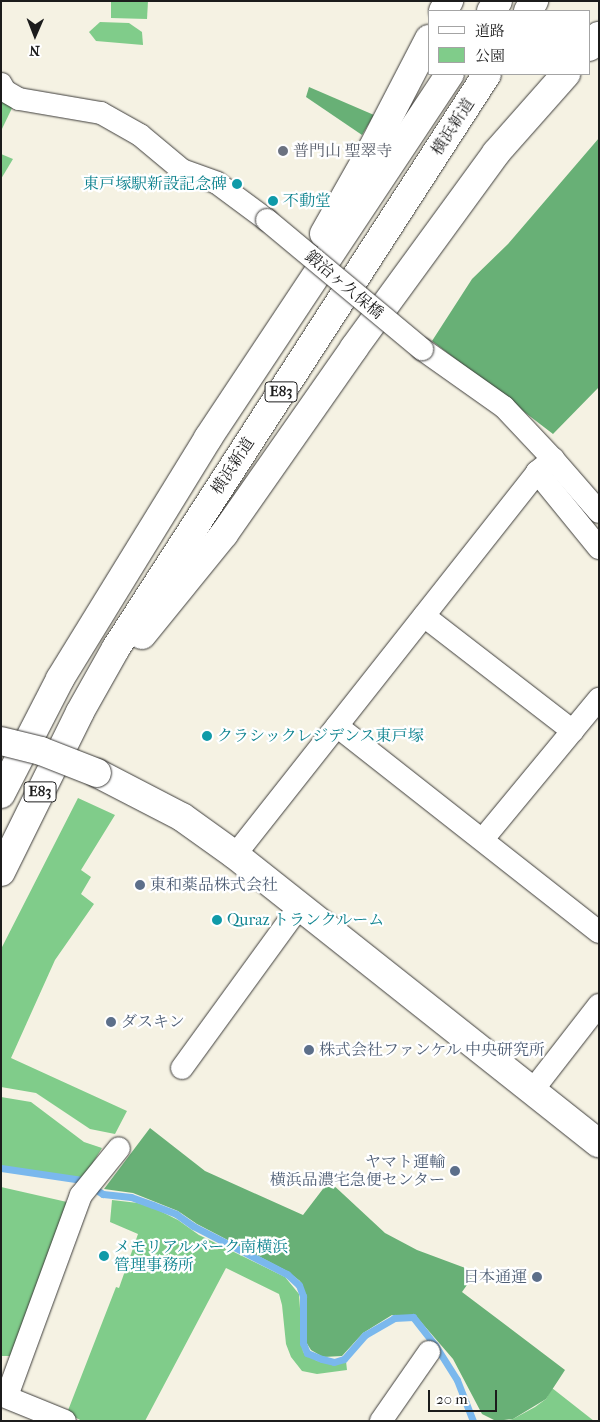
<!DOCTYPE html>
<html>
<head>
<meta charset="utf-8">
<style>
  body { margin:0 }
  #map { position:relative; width:600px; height:1422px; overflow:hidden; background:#f5f2e3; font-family:"IM FELL French Canon","Noto Serif JP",serif }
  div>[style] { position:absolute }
  .green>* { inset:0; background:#80cc8a }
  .forest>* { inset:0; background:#68b076 }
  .stream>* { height:7px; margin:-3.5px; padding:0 3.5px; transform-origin:3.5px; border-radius:3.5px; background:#7ab8ed }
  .roads { filter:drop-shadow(0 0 1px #3d3c3a) drop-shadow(0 0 1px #3d3c3a) }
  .street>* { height:22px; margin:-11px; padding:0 11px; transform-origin:11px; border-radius:11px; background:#fff }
  .secondary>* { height:28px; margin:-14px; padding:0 14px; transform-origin:14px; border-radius:14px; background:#fff }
  .highway>* { height:28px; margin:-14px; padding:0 14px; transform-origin:14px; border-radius:14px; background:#fff }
  .bridges { filter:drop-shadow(0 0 1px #3d3c3a) drop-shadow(0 0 1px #3d3c3a) }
  .street-bridge>* { height:22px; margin:-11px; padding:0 11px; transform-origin:11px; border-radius:11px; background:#fff }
  .secondary-bridge>* { height:28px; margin:-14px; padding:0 14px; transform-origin:14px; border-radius:14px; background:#fff }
  .dots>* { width:14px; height:14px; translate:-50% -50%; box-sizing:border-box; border:2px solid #fff; border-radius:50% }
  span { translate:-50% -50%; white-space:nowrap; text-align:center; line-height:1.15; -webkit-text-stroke:4.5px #fff; paint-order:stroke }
  .shield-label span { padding:1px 4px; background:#fff; border:1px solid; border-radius:4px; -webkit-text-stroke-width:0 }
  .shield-label { font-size:15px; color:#1c1c1c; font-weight:700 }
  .street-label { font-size:16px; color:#1c1c1c }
  .worship-label { font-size:16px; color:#5b616d }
  .left { translate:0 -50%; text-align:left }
  .culture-label { font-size:16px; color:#0d838f }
  .right { translate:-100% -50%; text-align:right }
  .service-label { font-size:16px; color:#4e5e75 }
  .frame { position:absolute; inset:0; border:2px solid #1c1c1c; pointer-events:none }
  .legend { position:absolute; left:428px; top:10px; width:162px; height:65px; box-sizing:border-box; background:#fff; border:1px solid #a4a4a4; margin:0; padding:6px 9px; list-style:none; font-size:15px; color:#1c1c1c }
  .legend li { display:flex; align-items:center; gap:10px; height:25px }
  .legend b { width:25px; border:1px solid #a4a4a4 }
  .north { position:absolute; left:10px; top:10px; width:50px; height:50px; -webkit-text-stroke:4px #fff; paint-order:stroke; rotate:181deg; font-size:14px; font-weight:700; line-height:20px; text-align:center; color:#1c1c1c }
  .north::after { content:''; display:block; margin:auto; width:18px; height:22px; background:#1c1c1c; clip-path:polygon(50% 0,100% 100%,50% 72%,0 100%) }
  .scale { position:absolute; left:428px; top:1390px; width:69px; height:22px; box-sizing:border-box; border:2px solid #1c1c1c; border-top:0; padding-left:6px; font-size:15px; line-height:18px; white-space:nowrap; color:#1c1c1c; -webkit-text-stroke:4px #fff; paint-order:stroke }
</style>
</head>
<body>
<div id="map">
  <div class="green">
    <i style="clip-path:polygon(111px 1px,148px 1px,147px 19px,111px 18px)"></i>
    <i style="clip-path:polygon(100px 22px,129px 23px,142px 32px,143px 45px,96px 41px,89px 32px)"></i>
    <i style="clip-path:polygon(1px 97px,13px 106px,1px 131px)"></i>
    <i style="clip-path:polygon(1px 154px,13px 159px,1px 179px)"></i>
    <i style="clip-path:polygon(78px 798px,115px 815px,81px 870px,91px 877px,81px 894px,94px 904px,55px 960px,11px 1058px,127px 1111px,115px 1134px,90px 1129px,36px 1093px,1px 1087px,1px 949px)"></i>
    <i style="clip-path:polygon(1px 1097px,31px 1102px,84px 1142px,102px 1148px,83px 1179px,1px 1166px)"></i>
    <i style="clip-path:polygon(1px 1187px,67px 1202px,11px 1356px,1px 1356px)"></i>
    <i style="clip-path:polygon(112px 1200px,138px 1203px,158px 1210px,178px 1220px,199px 1235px,285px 1277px,299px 1294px,303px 1352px,317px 1361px,335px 1363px,346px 1361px,347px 1370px,317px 1374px,302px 1371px,291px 1357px,286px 1344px,282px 1305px,279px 1294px,226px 1268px,145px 1421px,82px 1421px,67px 1413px,116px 1287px,119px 1288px,138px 1234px,110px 1222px)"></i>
    <i style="clip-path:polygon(552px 1388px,594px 1421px,505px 1421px,513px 1419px,535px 1407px,546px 1399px)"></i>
  </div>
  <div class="forest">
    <i style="clip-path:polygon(309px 87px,374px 115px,362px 135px,306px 97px)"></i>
    <i style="clip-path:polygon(599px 138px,599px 387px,553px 434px,432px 341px,472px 279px,508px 244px)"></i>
    <i style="clip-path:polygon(150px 1128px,205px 1171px,303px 1215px,329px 1181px,385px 1233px,417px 1250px,476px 1272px,462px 1292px,565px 1370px,546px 1399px,513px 1419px,496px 1421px,482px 1414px,453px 1359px,415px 1315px,392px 1315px,363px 1333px,342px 1356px,323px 1357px,311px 1350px,306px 1342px,305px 1292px,300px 1281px,287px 1271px,197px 1224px,178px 1211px,133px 1193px,104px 1189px)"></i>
  </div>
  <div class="stream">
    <i style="left:1px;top:1168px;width:82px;rotate:8.4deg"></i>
    <i style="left:82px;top:1180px;width:25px;rotate:34deg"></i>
    <i style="left:103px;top:1194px;width:28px;rotate:6deg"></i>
    <i style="left:131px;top:1197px;width:23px;rotate:20deg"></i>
    <i style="left:153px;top:1205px;width:25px;rotate:21deg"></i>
    <i style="left:176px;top:1214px;width:21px;rotate:35deg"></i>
    <i style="left:193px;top:1226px;width:106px;rotate:27.1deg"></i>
    <i style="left:287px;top:1274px;width:16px;rotate:43deg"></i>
    <i style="left:299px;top:1285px;width:12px;rotate:70deg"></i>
    <i style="left:303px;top:1296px;width:47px;rotate:90deg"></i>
    <i style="left:303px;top:1343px;width:11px;rotate:68deg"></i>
    <i style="left:307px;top:1353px;width:16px;rotate:22deg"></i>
    <i style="left:322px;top:1359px;width:12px;rotate:14deg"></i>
    <i style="left:334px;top:1362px;width:10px;rotate:-17deg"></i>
    <i style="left:344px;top:1359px;width:32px;rotate:-49deg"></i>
    <i style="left:365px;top:1335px;width:34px;rotate:-30deg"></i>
    <i style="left:394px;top:1318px;width:19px;rotate:-3deg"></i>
    <i style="left:413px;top:1317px;width:36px;rotate:52deg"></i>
    <i style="left:435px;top:1345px;width:41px;rotate:57.8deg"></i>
    <i style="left:457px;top:1380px;width:44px;rotate:68.7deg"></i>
  </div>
  <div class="roads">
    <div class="street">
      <i style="left:1px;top:84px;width:8px;rotate:60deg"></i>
      <i style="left:5px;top:91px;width:16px;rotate:30deg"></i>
      <i style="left:19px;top:99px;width:83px;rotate:9.7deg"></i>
      <i style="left:101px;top:113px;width:45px;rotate:29.4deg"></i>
      <i style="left:140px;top:135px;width:55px;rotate:39.8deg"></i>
      <i style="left:182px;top:170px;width:37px;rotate:20deg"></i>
      <i style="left:217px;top:183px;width:62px;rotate:36.5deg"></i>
      <i style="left:422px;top:349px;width:100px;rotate:35.3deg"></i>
      <i style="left:504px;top:407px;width:71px;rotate:46.7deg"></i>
      <i style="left:553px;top:459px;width:70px;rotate:49deg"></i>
      <i style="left:537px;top:472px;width:98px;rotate:50.8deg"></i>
      <i style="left:424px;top:616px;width:188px;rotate:37.7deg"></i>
      <i style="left:337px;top:726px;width:333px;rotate:38.2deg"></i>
      <i style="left:483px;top:839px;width:182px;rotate:-50.4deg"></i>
      <i style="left:235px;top:855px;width:488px;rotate:-51.7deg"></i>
      <i style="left:537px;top:472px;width:21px;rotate:-39deg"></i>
      <i style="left:182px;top:1068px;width:199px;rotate:-54deg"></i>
      <i style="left:532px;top:1091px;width:109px;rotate:-52.1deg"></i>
      <i style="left:1px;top:1395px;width:69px;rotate:22.1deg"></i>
      <i style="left:7px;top:1396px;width:214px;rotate:-69.8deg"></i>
      <i style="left:81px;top:1195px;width:60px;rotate:-51deg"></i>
      <i style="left:381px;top:1421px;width:84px;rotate:-55.2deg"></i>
    </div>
    <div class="secondary">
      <i style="left:97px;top:773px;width:96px;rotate:27.4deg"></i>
      <i style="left:182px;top:817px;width:65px;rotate:35.6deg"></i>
      <i style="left:235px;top:855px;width:464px;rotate:38.4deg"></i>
    </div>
    <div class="highway">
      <i style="left:443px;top:11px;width:12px;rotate:-59deg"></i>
      <i style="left:491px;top:11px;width:12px;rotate:-55deg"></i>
      <i style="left:528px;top:11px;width:12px;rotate:-59deg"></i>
      <i style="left:589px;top:47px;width:15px;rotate:-48deg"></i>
      <i style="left:324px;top:234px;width:98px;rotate:-60.5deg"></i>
      <i style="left:372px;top:149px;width:124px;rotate:-62.6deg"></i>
      <i style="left:142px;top:635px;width:130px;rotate:-50.9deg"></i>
      <i style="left:224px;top:534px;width:227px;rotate:-55deg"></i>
      <i style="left:354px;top:348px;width:241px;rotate:-53.9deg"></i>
      <i style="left:496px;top:153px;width:106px;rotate:-48.5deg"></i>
      <i style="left:1px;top:794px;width:129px;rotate:-62.8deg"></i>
      <i style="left:60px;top:679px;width:283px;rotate:-58.4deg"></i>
      <i style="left:208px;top:438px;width:437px;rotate:-56.4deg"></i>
      <i style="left:1px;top:872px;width:178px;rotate:-63.7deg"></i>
      <i style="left:80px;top:712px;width:73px;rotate:-60.6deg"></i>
      <i style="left:116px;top:648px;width:683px;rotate:-57.12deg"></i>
    </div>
  </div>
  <div class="bridges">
    <div class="street-bridge">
      <i style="left:267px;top:220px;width:202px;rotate:39.8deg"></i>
    </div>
    <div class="secondary-bridge">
      <i style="left:1px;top:741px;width:41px;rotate:14deg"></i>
      <i style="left:41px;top:751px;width:60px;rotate:21.4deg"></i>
    </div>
  </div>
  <div class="dots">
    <i style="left:283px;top:151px;background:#6b7280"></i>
    <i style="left:237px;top:184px;background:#0f9aa8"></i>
    <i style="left:273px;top:201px;background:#0f9aa8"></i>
    <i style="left:207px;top:736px;background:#0f9aa8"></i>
    <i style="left:140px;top:885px;background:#5c6f8a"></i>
    <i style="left:217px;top:920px;background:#0f9aa8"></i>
    <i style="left:111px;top:1022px;background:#5c6f8a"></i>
    <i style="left:309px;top:1050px;background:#5c6f8a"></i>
    <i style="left:455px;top:1171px;background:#5c6f8a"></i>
    <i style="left:104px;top:1256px;background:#0f9aa8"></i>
    <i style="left:537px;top:1277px;background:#5c6f8a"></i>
  </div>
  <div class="shield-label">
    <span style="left:281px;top:392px">E83</span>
    <span style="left:40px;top:792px">E83</span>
  </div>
  <div class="street-label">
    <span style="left:453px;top:127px;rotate:-57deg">横浜新道</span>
    <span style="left:344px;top:285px;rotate:40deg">鍛治ヶ久保橋</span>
    <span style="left:233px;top:466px;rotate:-57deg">横浜新道</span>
  </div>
  <div class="worship-label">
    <span class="left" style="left:293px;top:151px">普門山 聖翠寺</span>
  </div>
  <div class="culture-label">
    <span class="right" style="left:227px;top:184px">東戸塚駅新設記念碑</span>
    <span class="left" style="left:283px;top:201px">不動堂</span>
    <span class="left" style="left:217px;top:736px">クラシックレジデンス東戸塚</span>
    <span class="left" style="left:227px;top:920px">Quraz トランクルーム</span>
    <span class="left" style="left:114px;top:1256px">メモリアルパーク南横浜<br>管理事務所</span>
  </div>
  <div class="service-label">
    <span class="left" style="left:150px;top:885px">東和薬品株式会社</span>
    <span class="left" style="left:121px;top:1022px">ダスキン</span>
    <span class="left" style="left:319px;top:1050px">株式会社ファンケル 中央研究所</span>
    <span class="right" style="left:445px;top:1171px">ヤマト運輸<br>横浜品濃宅急便センター</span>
    <span class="right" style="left:527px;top:1277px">日本通運</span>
  </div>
  <div class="frame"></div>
  <ul class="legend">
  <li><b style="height:6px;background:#fff"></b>道路</li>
  <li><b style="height:14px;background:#80cc8a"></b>公園</li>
  </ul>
  <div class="north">N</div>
  <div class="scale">20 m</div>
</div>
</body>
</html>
